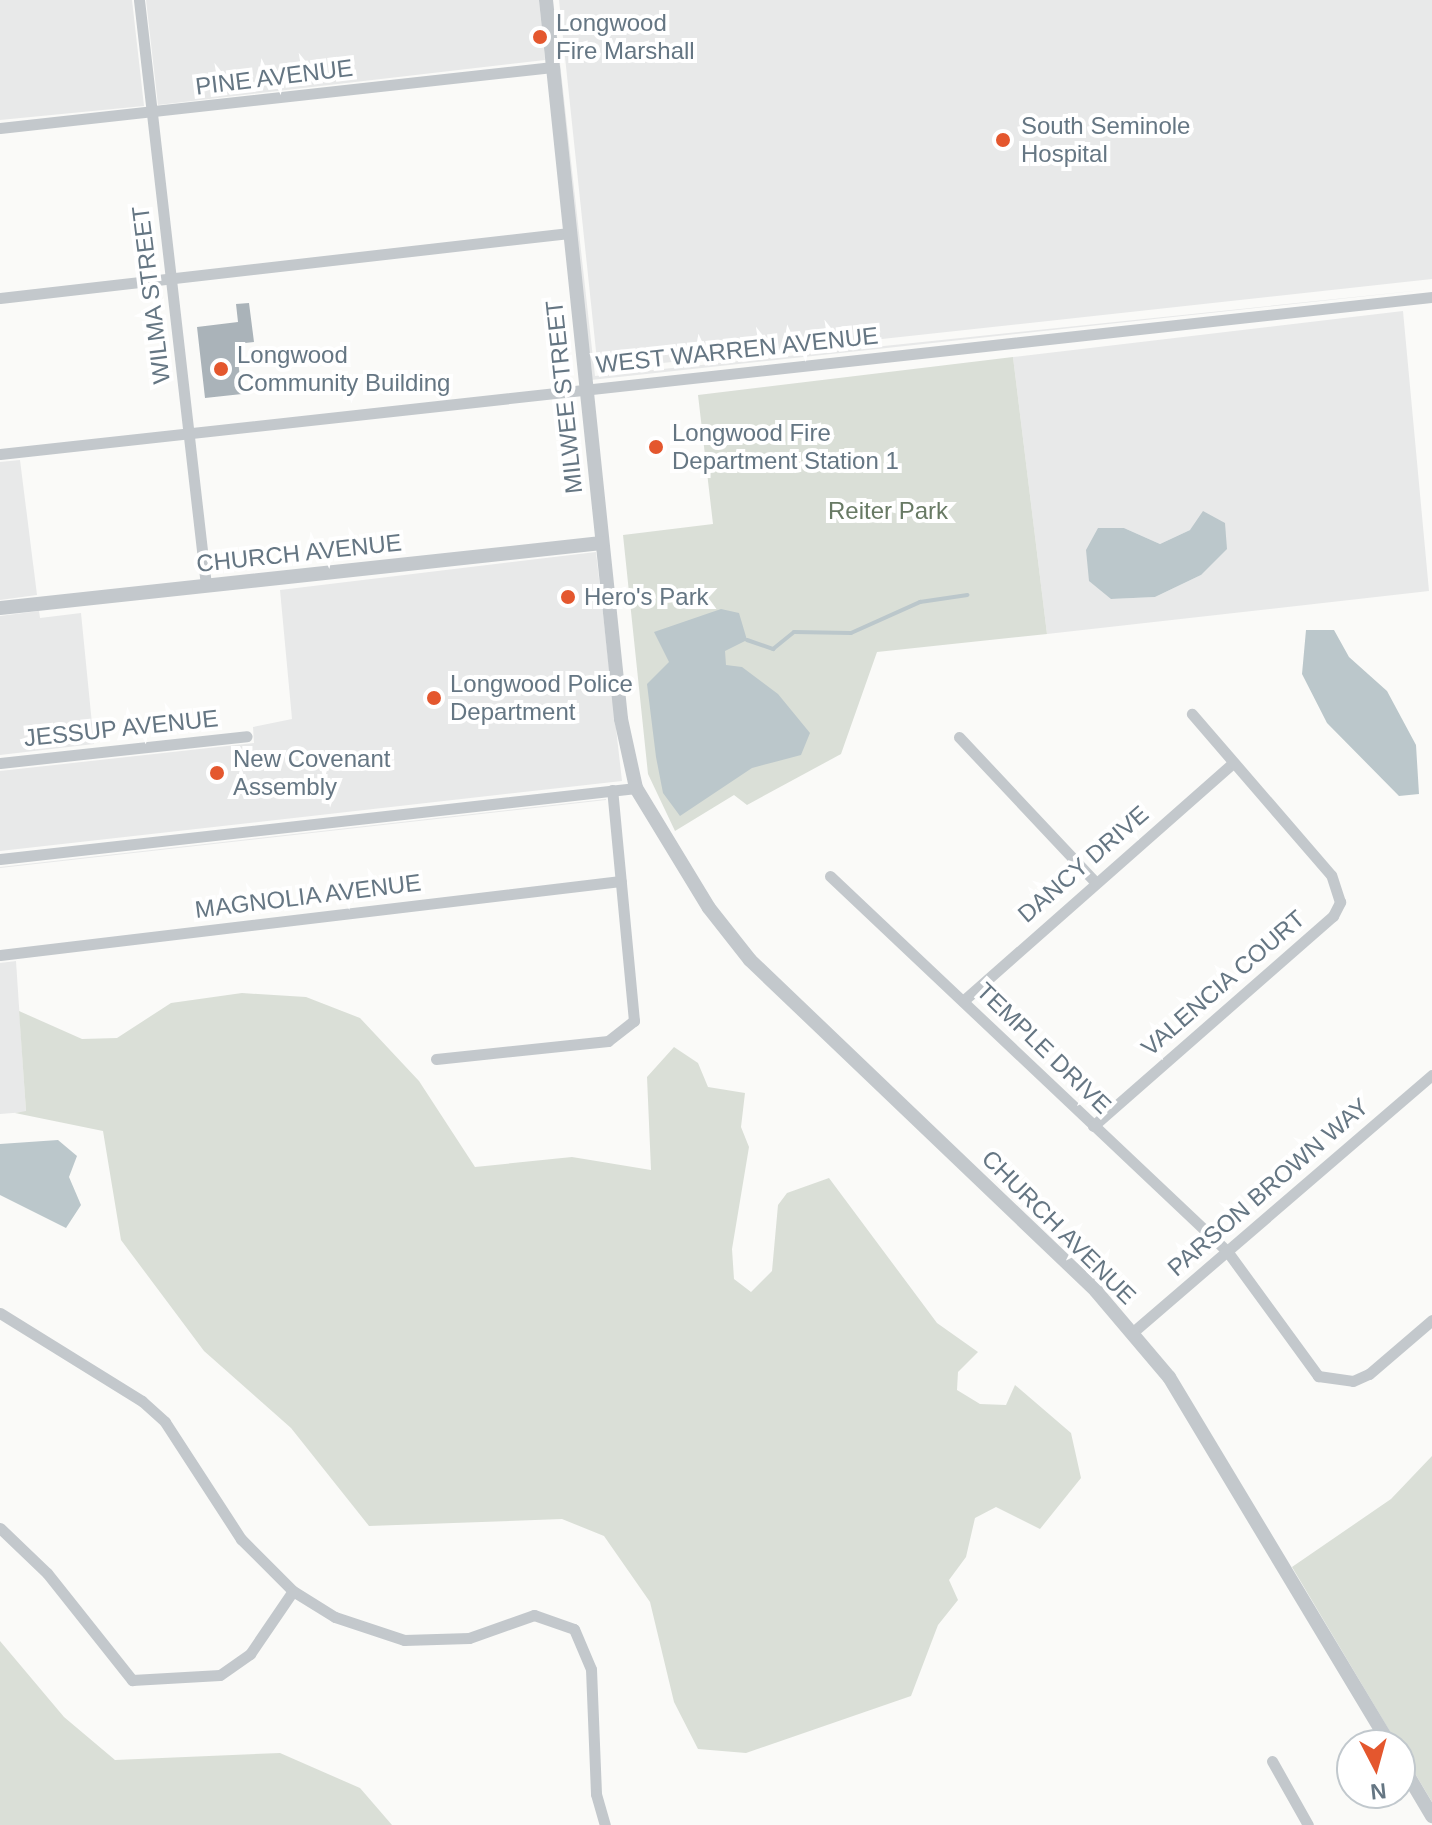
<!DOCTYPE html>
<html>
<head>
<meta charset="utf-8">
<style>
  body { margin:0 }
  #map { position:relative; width:1432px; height:1825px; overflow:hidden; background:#fafaf8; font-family:Helvetica,sans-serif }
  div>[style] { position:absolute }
  .built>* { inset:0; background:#e8e9e9 }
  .green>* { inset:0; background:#dadfd7 }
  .water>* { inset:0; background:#bbc7cb }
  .stream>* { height:4px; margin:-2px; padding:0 2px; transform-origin:2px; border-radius:2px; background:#bbc7cb }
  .building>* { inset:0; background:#aab3b9 }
  .minor>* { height:11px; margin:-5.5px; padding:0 5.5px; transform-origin:5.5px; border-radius:5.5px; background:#c3c8cc }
  .tertiary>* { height:14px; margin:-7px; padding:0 7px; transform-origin:7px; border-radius:7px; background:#c3c8cc }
  .dots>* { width:22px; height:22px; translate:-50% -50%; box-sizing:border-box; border:4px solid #fff; border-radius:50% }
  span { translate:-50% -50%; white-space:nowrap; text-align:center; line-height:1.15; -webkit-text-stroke:8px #fff; paint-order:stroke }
  .poi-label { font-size:24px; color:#657683 }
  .left { translate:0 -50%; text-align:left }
  .street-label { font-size:24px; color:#657683 }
  .park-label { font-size:24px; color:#687a64 }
  .north { position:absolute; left:1336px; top:1729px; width:80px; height:80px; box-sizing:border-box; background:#fff; border:2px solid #c1c8cd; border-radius:50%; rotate:174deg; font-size:22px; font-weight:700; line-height:32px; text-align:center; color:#657683 }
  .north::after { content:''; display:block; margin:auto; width:28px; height:36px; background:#e4572e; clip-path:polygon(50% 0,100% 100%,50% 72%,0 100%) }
</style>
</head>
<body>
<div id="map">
  <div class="built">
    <i style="clip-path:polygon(0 0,132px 0,144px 106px,0 120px)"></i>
    <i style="clip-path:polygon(146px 0,539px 0,545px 60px,158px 105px)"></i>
    <i style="clip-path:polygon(553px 0,595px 376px,1432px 289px,591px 380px)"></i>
    <i style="clip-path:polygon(559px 0,1432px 0,1432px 279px,598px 370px)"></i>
    <i style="clip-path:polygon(evenodd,1403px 311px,1429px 591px,1047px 634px,1013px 357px,1403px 311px,1124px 528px,1160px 544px,1190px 530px,1201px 575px,1155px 597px,1111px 599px,1124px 528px)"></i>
    <i style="clip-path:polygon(20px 460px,37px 595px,0 600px,0 462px)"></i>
    <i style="clip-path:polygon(596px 552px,622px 781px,0 851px,0 771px,254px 743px,253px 727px,292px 719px,280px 590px)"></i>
    <i style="clip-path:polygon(39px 611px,40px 618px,81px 613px,94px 744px,0 755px,0 616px)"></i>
    <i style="clip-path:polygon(606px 799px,606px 800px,0 868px,0 867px)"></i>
    <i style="clip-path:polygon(16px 961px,26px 1112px,0 1114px,0 963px)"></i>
  </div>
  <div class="green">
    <i style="clip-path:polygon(1013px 357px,1047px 634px,877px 652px,841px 754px,747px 805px,734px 795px,675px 831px,648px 774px,623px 535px,713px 524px,698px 395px)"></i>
    <i style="clip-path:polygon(242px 993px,306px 997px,360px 1018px,419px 1081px,475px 1167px,572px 1157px,651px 1170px,647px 1077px,674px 1047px,698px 1063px,708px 1087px,745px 1093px,741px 1127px,749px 1147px,732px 1249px,734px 1279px,751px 1292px,772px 1271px,778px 1205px,787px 1193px,829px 1178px,937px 1323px,978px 1352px,958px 1372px,957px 1390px,980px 1404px,1006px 1405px,1015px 1385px,1071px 1433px,1081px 1478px,1040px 1529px,996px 1507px,975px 1518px,966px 1557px,949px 1580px,958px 1600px,938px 1625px,911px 1696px,746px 1753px,698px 1749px,674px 1702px,650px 1602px,604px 1536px,562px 1519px,369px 1526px,291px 1428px,204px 1351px,121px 1240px,103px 1131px,15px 1113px,26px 1111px,19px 1011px,82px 1039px,117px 1038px,171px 1003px)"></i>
    <i style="clip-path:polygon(1432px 1456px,1432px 1802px,1292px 1567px,1391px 1499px)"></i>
    <i style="clip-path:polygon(0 1641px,64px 1717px,115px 1760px,280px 1753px,360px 1788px,392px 1825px,0 1825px)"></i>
  </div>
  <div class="water">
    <i style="clip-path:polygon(1203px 511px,1225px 523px,1227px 549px,1201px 575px,1155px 597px,1111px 599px,1089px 581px,1086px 550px,1098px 528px,1124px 528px,1160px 544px,1190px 530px)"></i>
    <i style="clip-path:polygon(721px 609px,739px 613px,747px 640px,725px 651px,726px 665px,742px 667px,778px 694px,810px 733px,801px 755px,752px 768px,680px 816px,663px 793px,656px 757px,647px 684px,669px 662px,654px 632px)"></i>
    <i style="clip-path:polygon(1306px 630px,1334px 630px,1349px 657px,1387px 691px,1416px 745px,1419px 794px,1399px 796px,1327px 723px,1302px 674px)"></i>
    <i style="clip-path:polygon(58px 1140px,77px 1156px,69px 1177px,81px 1205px,66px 1228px,0 1195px,0 1144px)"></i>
  </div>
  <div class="stream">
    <i style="left:747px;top:640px;width:28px;rotate:19deg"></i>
    <i style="left:773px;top:649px;width:27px;rotate:-39deg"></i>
    <i style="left:794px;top:632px;width:57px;rotate:1deg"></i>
    <i style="left:851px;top:633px;width:76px;rotate:-24.2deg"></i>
    <i style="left:920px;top:602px;width:48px;rotate:-8.5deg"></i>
  </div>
  <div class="building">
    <i style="clip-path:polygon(249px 303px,254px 342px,236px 344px,242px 394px,205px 398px,197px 327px,238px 322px,236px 304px)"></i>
  </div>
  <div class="minor">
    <i style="left:139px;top:0;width:589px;rotate:83.47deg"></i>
    <i style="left:0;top:128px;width:556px;rotate:-6.29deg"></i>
    <i style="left:0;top:298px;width:573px;rotate:-6.52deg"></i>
    <i style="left:0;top:454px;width:1441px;rotate:-6.26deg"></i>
    <i style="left:959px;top:737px;width:199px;rotate:46.8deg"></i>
    <i style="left:0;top:763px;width:248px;rotate:-6.2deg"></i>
    <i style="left:0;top:859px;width:640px;rotate:-6.37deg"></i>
    <i style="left:830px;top:876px;width:546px;rotate:43.37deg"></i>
    <i style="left:1227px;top:1251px;width:155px;rotate:53.9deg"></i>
    <i style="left:1318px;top:1376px;width:35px;rotate:8deg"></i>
    <i style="left:1353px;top:1381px;width:17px;rotate:-24deg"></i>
    <i style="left:1369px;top:1374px;width:83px;rotate:-40.6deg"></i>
    <i style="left:0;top:955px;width:625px;rotate:-6.8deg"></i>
    <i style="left:963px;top:1001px;width:360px;rotate:-41.4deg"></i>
    <i style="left:436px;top:1059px;width:173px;rotate:-6deg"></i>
    <i style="left:608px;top:1041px;width:33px;rotate:-38deg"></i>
    <i style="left:634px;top:1021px;width:232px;rotate:-95.4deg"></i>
    <i style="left:1093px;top:1126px;width:319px;rotate:-41.2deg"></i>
    <i style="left:1333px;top:916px;width:16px;rotate:-63deg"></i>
    <i style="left:1340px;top:902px;width:28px;rotate:-108deg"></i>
    <i style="left:1331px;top:875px;width:213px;rotate:-130.8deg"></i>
    <i style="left:0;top:1313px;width:167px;rotate:31.8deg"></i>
    <i style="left:142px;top:1401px;width:31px;rotate:42deg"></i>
    <i style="left:165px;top:1422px;width:140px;rotate:57deg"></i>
    <i style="left:241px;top:1539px;width:74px;rotate:45deg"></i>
    <i style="left:293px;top:1591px;width:49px;rotate:31.8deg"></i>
    <i style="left:335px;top:1617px;width:73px;rotate:18.4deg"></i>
    <i style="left:404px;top:1640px;width:65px;rotate:-1.8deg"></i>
    <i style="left:469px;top:1638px;width:69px;rotate:-19.5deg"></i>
    <i style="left:534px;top:1615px;width:42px;rotate:19.3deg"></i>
    <i style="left:574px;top:1629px;width:43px;rotate:67deg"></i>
    <i style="left:591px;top:1669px;width:125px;rotate:87.7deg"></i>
    <i style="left:596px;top:1794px;width:32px;rotate:74deg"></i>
    <i style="left:1133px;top:1332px;width:394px;rotate:-40.7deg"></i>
    <i style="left:0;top:1528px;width:65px;rotate:43.8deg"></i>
    <i style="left:47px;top:1573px;width:137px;rotate:51.5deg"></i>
    <i style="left:132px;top:1680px;width:88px;rotate:-3.3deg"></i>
    <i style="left:220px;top:1675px;width:37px;rotate:-35deg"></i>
    <i style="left:250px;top:1654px;width:76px;rotate:-55.7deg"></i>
    <i style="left:1272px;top:1761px;width:73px;rotate:60.6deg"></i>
  </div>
  <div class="tertiary">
    <i style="left:546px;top:0;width:723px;rotate:84.04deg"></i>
    <i style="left:621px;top:719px;width:71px;rotate:77.7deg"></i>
    <i style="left:636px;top:788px;width:140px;rotate:58.7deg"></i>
    <i style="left:709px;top:908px;width:66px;rotate:51.7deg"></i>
    <i style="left:750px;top:960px;width:479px;rotate:43.7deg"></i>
    <i style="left:1096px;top:1291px;width:113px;rotate:49.7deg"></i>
    <i style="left:1169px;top:1377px;width:429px;rotate:59deg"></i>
    <i style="left:0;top:608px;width:605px;rotate:-6.16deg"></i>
    <i style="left:1400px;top:1762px;width:63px;rotate:59.3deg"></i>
  </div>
  <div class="dots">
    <i style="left:540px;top:37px;background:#e4572e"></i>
    <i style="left:1003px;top:140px;background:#e4572e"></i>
    <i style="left:221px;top:369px;background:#e4572e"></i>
    <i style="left:656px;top:447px;background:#e4572e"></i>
    <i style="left:568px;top:597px;background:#e4572e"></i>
    <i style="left:434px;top:698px;background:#e4572e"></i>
    <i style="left:217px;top:773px;background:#e4572e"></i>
  </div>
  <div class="poi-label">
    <span class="left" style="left:556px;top:37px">Longwood<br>Fire Marshall</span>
    <span class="left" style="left:1021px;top:140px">South Seminole<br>Hospital</span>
    <span class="left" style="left:237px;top:369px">Longwood<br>Community Building</span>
    <span class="left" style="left:672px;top:447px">Longwood Fire<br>Department Station 1</span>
    <span class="left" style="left:584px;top:597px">Hero's Park</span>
    <span class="left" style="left:450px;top:698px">Longwood Police<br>Department</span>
    <span class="left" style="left:233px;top:773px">New Covenant<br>Assembly</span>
  </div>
  <div class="street-label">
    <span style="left:274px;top:77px;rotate:-7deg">PINE AVENUE</span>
    <span style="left:151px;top:295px;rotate:-97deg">WILMA STREET</span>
    <span style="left:737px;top:350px;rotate:-6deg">WEST WARREN AVENUE</span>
    <span style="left:564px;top:397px;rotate:-96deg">MILWEE STREET</span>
    <span style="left:299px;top:553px;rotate:-6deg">CHURCH AVENUE</span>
    <span style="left:121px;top:728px;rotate:-6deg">JESSUP AVENUE</span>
    <span style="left:1083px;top:864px;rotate:-41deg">DANCY DRIVE</span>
    <span style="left:308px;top:896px;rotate:-7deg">MAGNOLIA AVENUE</span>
    <span style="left:1223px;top:983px;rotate:-41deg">VALENCIA COURT</span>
    <span style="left:1044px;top:1048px;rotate:44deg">TEMPLE DRIVE</span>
    <span style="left:1268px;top:1187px;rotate:-41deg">PARSON BROWN WAY</span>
    <span style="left:1059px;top:1227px;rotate:45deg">CHURCH AVENUE</span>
  </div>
  <div class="park-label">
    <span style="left:888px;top:511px">Reiter Park</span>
  </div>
  <div class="north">N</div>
</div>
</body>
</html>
